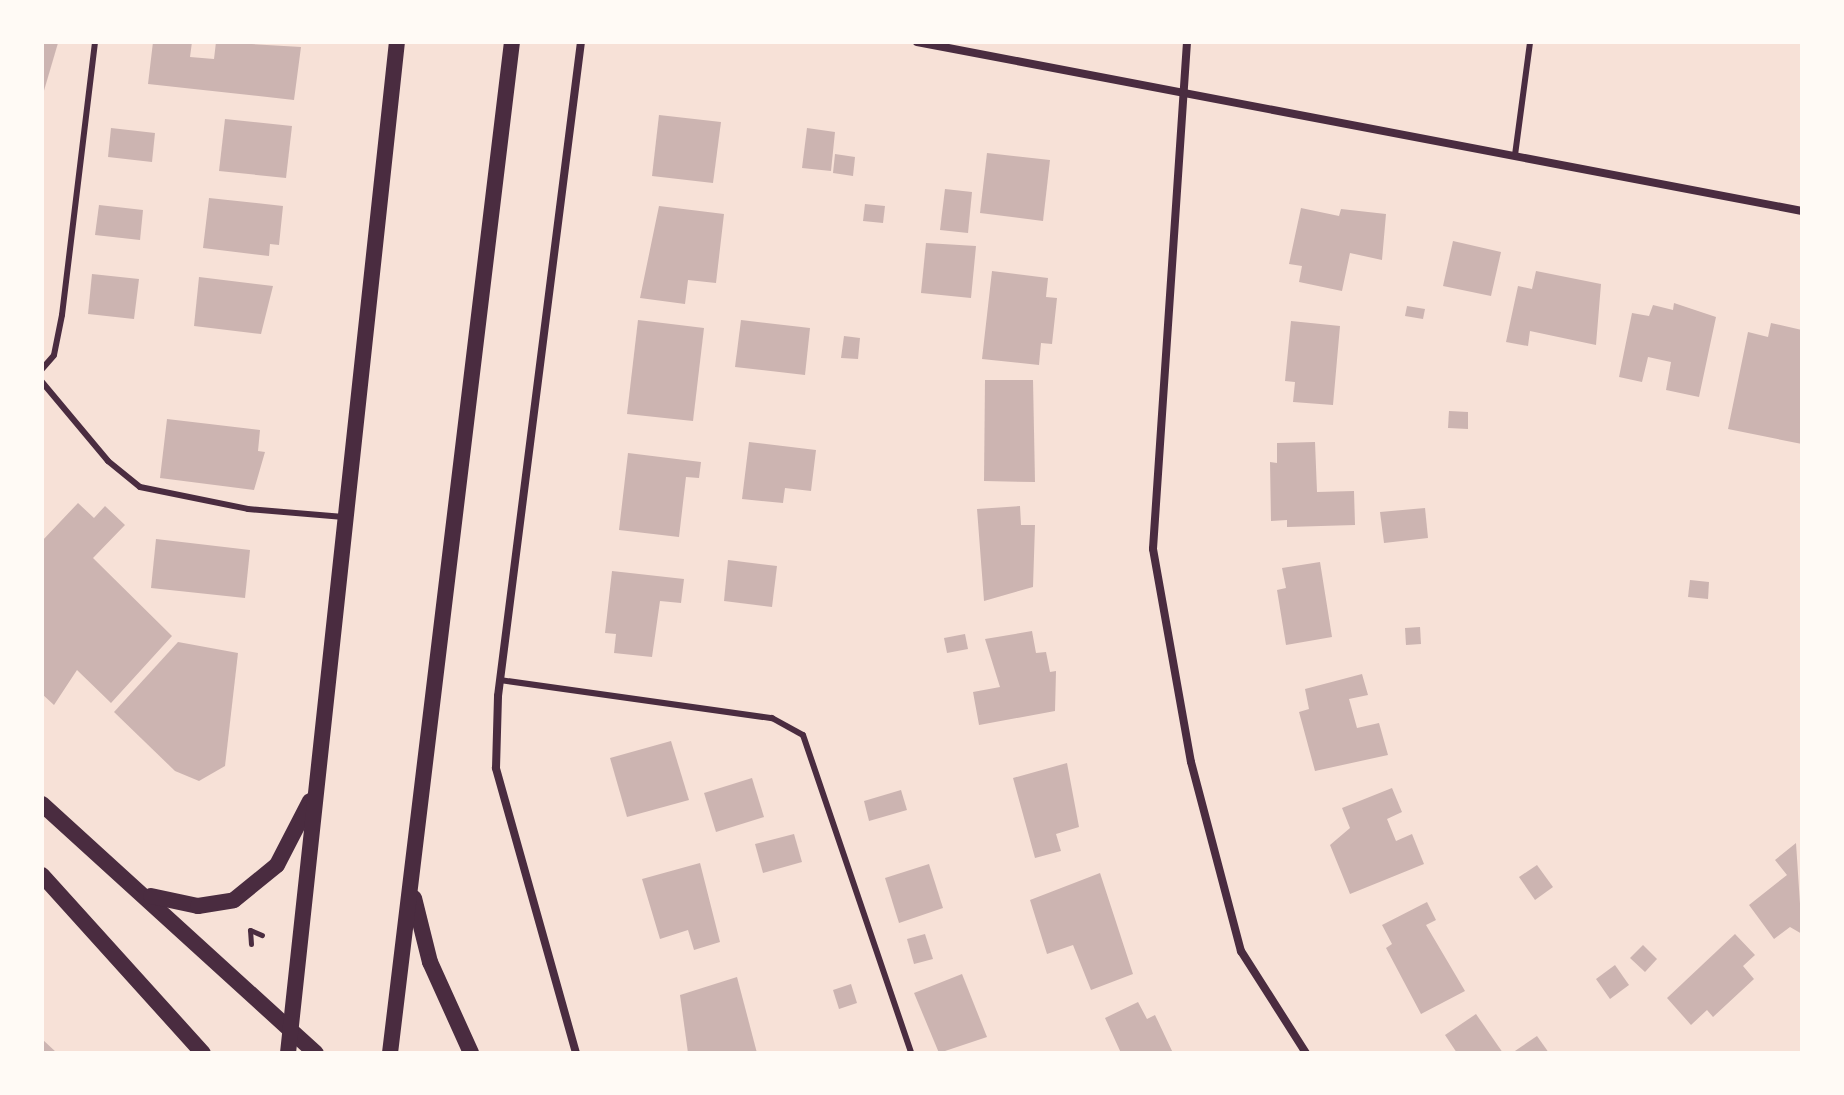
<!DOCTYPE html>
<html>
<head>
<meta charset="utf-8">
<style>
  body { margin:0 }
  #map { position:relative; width:1844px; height:1095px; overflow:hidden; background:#f7e1d7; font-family:Raleway,sans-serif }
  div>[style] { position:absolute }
  .building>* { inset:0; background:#ccb4b1 }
  .path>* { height:5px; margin:-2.5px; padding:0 2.5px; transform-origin:2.5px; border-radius:2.5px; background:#4a2c40 }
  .service>* { height:6px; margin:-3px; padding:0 3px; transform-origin:3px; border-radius:3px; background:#4a2c40 }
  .minor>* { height:8px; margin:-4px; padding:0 4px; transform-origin:4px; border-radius:4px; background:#4a2c40 }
  .secondary>* { height:16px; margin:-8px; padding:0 8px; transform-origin:8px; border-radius:8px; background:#4a2c40 }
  span { translate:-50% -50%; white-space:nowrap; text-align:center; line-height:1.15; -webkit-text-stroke:6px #fffaf5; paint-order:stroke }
  .frame { position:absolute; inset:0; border:44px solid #fffaf5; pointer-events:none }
</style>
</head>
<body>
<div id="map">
  <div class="building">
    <i style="clip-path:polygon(42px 42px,58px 43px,43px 94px,42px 93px)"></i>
    <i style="clip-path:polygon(153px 42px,192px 42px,190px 57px,214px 59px,216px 42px,301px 47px,294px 100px,148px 84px)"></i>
    <i style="clip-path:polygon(659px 115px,721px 122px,713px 183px,652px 176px)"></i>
    <i style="clip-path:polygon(225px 119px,292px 126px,286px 178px,219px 171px)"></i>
    <i style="clip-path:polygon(111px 128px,155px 133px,152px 162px,108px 157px)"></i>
    <i style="clip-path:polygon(807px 128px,835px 132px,831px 171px,802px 168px)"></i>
    <i style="clip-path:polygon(987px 153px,1050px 160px,1043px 221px,980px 213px)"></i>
    <i style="clip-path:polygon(835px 154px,855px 157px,853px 176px,833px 173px)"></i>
    <i style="clip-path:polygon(945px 189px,972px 192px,968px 233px,940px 230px)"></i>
    <i style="clip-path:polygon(209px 198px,283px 206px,279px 245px,270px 244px,269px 256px,203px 248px)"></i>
    <i style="clip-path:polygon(865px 204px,885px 206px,883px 223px,863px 221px)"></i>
    <i style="clip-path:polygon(99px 205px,143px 210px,140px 240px,95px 235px)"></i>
    <i style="clip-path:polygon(659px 206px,724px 214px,716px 283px,688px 280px,685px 304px,640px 298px)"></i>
    <i style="clip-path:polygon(1301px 208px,1339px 216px,1341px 209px,1386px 214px,1382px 260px,1350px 253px,1342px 291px,1299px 282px,1302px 266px,1289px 264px)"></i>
    <i style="clip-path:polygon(1453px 241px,1501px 252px,1491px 296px,1443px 286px)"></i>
    <i style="clip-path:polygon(926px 243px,976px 246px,971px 298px,921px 293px)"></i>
    <i style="clip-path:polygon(992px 271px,1048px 278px,1046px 297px,1057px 298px,1052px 344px,1041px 343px,1039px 365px,982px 359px)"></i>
    <i style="clip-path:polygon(1536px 271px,1601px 284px,1596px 345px,1530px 331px,1528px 346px,1506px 342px,1518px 286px,1532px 289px)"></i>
    <i style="clip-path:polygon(92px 274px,139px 279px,134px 319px,88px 314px)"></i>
    <i style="clip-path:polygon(199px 277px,273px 286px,261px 334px,194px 326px)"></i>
    <i style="clip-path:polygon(1674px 303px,1716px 317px,1699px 397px,1666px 390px,1671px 362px,1648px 357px,1642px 382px,1619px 377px,1632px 313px,1649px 316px,1653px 305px,1673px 310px)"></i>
    <i style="clip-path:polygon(1407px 306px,1425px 309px,1423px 319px,1405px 316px)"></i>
    <i style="clip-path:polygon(638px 320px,704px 328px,693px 421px,627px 414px)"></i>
    <i style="clip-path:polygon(741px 320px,810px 328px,805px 375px,735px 367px)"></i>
    <i style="clip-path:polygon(1291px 321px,1340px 326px,1333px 405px,1293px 402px,1295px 382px,1285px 381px)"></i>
    <i style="clip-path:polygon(1771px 323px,1802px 330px,1802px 444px,1728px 429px,1748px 332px,1768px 337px)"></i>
    <i style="clip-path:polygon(844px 336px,860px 338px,858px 359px,841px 358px)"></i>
    <i style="clip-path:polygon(985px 380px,1033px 380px,1035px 482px,984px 481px)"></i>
    <i style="clip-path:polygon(1449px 411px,1468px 412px,1468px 429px,1448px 428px)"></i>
    <i style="clip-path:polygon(167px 419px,260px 430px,258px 451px,265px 452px,254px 490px,160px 478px)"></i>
    <i style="clip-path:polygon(749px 442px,816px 450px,811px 491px,785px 488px,783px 503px,742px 499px)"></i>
    <i style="clip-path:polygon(1315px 442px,1317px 492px,1354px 491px,1355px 525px,1287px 527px,1287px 520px,1271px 521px,1270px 462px,1277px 463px,1277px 443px)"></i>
    <i style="clip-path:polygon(628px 453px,701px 462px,699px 478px,686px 477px,679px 537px,619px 530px)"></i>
    <i style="clip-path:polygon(78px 503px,94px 518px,105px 506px,125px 525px,93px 558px,172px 636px,111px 703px,77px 670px,54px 705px,42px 694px,42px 541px)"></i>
    <i style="clip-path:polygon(1020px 506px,1021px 525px,1035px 525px,1033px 587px,984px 601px,977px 509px)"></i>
    <i style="clip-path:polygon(1425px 508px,1428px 538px,1384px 543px,1380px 512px)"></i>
    <i style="clip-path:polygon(156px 539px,250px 550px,245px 598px,151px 588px)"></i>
    <i style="clip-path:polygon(728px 560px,777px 566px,772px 607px,724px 601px)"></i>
    <i style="clip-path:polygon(1320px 562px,1332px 637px,1286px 645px,1277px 590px,1286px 588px,1282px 568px)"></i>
    <i style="clip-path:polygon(612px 571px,684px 579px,681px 603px,660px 601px,652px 657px,614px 653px,616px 634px,605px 633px)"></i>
    <i style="clip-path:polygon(1690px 580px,1709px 582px,1708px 599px,1688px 597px)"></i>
    <i style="clip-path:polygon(1420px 627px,1421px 644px,1406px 645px,1405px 628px)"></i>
    <i style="clip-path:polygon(1032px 631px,1036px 653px,1046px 652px,1050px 672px,1056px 671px,1055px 711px,979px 725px,973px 692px,1000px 687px,985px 639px)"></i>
    <i style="clip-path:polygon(965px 634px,968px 649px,947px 653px,944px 638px)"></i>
    <i style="clip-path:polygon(178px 642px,238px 653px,225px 766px,199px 781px,175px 771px,114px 712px)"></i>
    <i style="clip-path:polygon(1362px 674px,1368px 695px,1349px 699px,1357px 728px,1379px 723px,1388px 755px,1315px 771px,1299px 712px,1309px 709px,1305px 689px)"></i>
    <i style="clip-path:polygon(671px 741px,689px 800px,627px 817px,610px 758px)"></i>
    <i style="clip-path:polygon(1067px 763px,1079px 827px,1056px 834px,1061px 851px,1035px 858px,1013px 778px)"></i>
    <i style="clip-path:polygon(752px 778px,764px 817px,716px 832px,704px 793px)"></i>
    <i style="clip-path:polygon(1392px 788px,1402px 812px,1387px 819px,1396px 841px,1412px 834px,1424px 864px,1350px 894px,1330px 845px,1350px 828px,1342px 808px)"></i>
    <i style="clip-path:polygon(901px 790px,907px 810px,869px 821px,864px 801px)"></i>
    <i style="clip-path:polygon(794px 834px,802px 862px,763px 873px,755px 844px)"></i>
    <i style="clip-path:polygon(1796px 843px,1802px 934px,1790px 927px,1774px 939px,1749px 905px,1787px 875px,1775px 860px)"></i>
    <i style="clip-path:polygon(700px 863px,720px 942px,694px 950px,688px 930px,660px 939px,642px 879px)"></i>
    <i style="clip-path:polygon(929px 864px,943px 908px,899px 923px,885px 878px)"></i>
    <i style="clip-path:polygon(1537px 865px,1553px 887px,1535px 900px,1519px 877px)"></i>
    <i style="clip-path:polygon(1100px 873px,1133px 974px,1091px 990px,1073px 945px,1047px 954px,1030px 900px)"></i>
    <i style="clip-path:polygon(1427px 902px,1436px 920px,1426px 925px,1465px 991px,1421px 1014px,1386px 948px,1392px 944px,1382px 925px)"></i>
    <i style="clip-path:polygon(925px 934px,933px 959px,914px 964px,907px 939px)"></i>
    <i style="clip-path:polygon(1735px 934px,1755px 955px,1743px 966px,1754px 979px,1713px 1017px,1707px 1010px,1691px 1025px,1667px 998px)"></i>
    <i style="clip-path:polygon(1643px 945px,1657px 959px,1645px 972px,1630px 958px)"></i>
    <i style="clip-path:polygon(1615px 965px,1629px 985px,1610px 999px,1596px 979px)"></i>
    <i style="clip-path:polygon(962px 974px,987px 1037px,939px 1053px,914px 993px)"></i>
    <i style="clip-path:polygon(737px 977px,757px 1053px,688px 1053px,680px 995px)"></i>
    <i style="clip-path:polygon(851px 984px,857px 1003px,839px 1009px,833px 990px)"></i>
    <i style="clip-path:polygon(1138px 1002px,1147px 1019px,1155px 1015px,1173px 1053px,1121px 1053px,1105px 1018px)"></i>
    <i style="clip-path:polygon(1476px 1014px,1503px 1053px,1457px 1053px,1445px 1035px)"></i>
    <i style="clip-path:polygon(1537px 1036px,1549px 1053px,1512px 1053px)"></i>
    <i style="clip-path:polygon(42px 1039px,57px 1053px,42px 1053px)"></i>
  </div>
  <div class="path">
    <i style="left:251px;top:944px;width:14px;rotate:-94deg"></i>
    <i style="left:250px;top:930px;width:13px;rotate:23deg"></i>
  </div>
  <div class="service">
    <i style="left:1515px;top:155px;width:114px;rotate:-82.4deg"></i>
    <i style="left:42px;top:369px;width:18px;rotate:-49deg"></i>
    <i style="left:54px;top:355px;width:41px;rotate:-78.7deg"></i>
    <i style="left:62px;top:315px;width:275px;rotate:-83.1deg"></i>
    <i style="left:42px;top:382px;width:103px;rotate:50.1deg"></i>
    <i style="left:108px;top:461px;width:41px;rotate:39.1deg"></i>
    <i style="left:140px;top:487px;width:110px;rotate:11.5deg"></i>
    <i style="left:248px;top:509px;width:96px;rotate:4.8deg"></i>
    <i style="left:500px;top:680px;width:275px;rotate:8deg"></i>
    <i style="left:772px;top:718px;width:35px;rotate:29deg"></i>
    <i style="left:803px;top:735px;width:336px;rotate:71.2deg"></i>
  </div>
  <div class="minor">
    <i style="left:917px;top:42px;width:901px;rotate:10.81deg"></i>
    <i style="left:1187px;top:42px;width:508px;rotate:93.84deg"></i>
    <i style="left:1153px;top:549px;width:216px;rotate:79.9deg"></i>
    <i style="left:1191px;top:762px;width:196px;rotate:75.2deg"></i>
    <i style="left:1241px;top:951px;width:121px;rotate:57.5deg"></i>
    <i style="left:576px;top:1053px;width:296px;rotate:-105.7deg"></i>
    <i style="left:496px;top:768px;width:72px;rotate:-88.4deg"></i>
    <i style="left:498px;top:696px;width:659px;rotate:-82.77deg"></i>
  </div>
  <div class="secondary">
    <i style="left:42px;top:804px;width:370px;rotate:42.3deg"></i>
    <i style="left:42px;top:875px;width:240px;rotate:47.9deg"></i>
    <i style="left:151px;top:896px;width:48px;rotate:12deg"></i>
    <i style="left:198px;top:906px;width:36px;rotate:-9deg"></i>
    <i style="left:234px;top:900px;width:55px;rotate:-39.1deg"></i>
    <i style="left:277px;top:865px;width:72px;rotate:-62.7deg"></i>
    <i style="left:414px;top:898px;width:66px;rotate:76deg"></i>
    <i style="left:430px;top:962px;width:100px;rotate:65.7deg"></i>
    <i style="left:288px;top:1053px;width:1017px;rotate:-83.85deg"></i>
    <i style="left:390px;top:1053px;width:1018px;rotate:-83.12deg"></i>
  </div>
  <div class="frame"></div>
</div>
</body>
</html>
